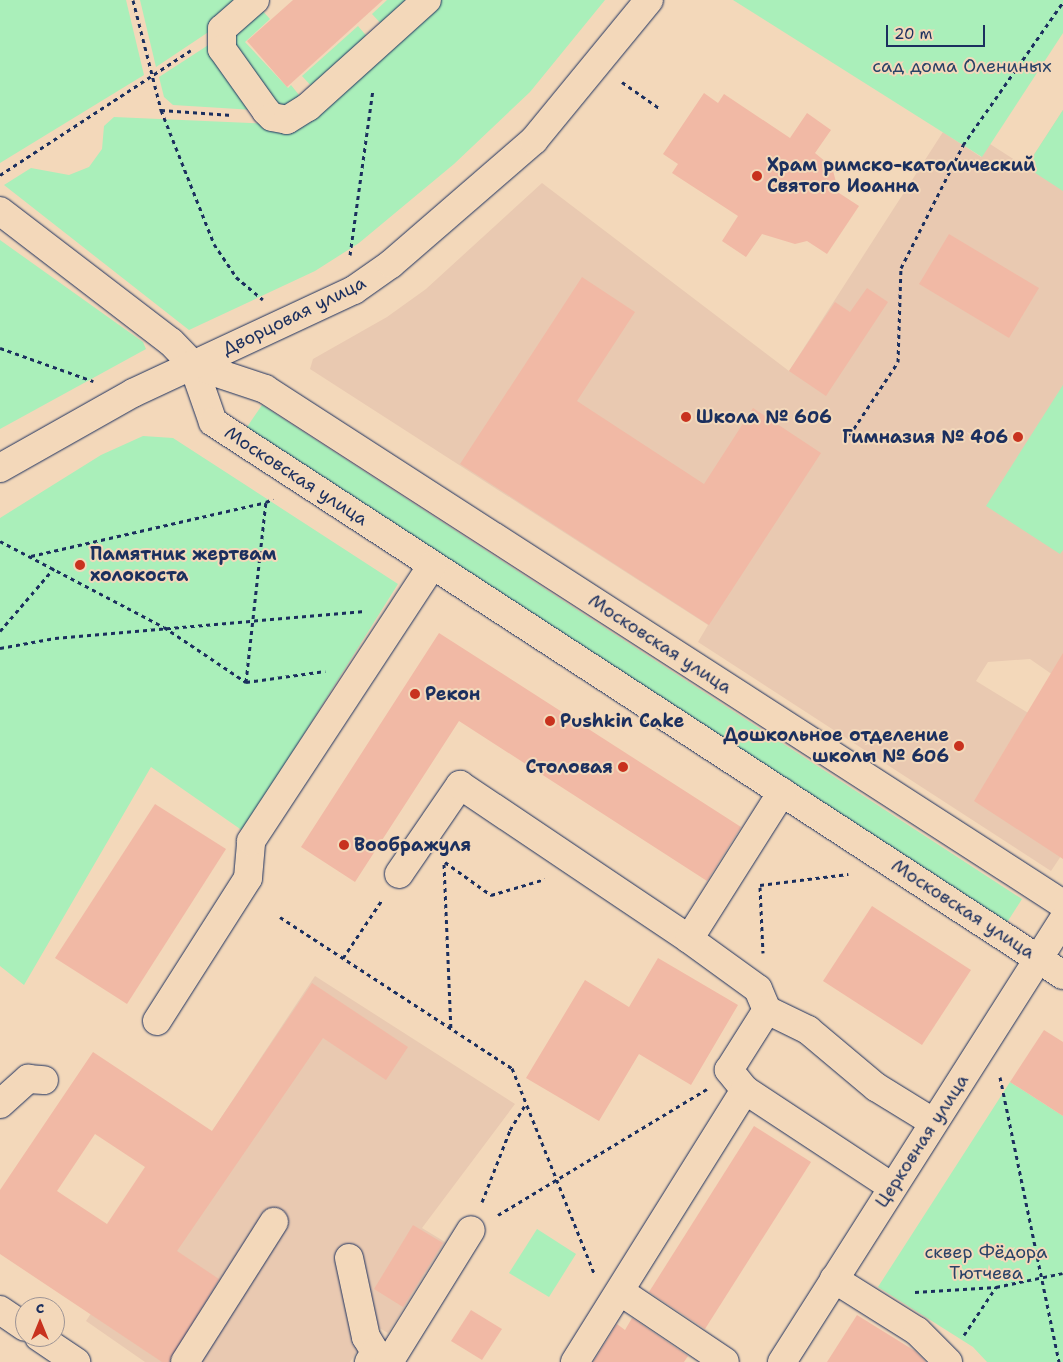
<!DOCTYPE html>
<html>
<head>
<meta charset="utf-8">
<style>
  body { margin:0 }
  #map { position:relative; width:1063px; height:1362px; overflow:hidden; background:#f3d8ba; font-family:"Shantell Sans",sans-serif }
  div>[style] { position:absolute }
  .built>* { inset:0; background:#e9c9b1 }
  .green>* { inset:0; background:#aaefba }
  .building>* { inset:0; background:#f1b9a5 }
  .path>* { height:3px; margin-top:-1.5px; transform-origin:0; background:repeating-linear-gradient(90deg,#1b2f5e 0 4px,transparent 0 8px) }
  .roads { filter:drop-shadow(0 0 1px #1b2f5e) drop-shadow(0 0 1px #1b2f5e) }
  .minor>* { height:28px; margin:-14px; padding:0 14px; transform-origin:14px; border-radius:14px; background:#f3d8ba }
  .major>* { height:28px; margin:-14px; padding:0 14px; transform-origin:14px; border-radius:14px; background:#f3d8ba }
  .dots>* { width:14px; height:14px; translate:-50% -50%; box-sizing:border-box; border:2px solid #f3d8ba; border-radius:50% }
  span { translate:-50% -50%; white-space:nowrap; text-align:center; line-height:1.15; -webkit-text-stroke:4px #f3d8ba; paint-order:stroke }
  .park-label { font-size:18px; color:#294267 }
  .poi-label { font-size:18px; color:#1b2f5e; font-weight:700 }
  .left { translate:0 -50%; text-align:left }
  .right { translate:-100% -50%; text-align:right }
  .street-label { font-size:18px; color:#1b2f5e }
  .north { position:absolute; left:15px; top:1297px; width:50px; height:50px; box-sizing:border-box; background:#f3d8ba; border:1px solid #9d9495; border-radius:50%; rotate:0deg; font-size:14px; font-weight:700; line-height:20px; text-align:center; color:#1b2f5e }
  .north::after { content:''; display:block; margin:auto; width:18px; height:22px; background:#c8321e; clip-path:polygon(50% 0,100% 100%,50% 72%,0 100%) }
  .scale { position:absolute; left:886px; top:25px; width:99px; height:22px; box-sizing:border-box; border:2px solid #1b2f5e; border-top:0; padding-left:6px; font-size:15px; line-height:18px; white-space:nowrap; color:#1b2f5e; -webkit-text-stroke:4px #f3d8ba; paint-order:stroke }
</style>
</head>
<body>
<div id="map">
  <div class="built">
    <i style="clip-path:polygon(1063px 110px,1063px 682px,1030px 659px,988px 662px,976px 681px,1061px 733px,1063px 853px,1051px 871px,698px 642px,708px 625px,310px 369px,313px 359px,387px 317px,426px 289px,542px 183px,789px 371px,943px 132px,981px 157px,990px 144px,1026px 167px)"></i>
    <i style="clip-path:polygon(315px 976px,515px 1104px,422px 1228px,445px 1242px,388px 1333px,374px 1325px,350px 1362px,145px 1362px,86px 1321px)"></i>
  </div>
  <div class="green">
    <i style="clip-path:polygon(0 0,126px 0,144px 75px,0 163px)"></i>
    <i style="clip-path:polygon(140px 0,244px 0,213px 29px,156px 67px)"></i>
    <i style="clip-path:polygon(387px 0,415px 0,384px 27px,372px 14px)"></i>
    <i style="clip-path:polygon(440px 0,605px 0,530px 92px,454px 164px,359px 243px,315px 271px,189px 330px,4px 185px,31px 168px,69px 175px,89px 167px,102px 149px,104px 126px,114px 117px,271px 124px)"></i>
    <i style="clip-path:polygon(733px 0,1063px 0,1063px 33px,982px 157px)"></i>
    <i style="clip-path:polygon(260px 8px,270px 19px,245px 42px,288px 88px,291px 85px,303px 100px,291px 110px,269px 105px,230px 35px)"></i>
    <i style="clip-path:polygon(358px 26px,370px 40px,315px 90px,302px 76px)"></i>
    <i style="clip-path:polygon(213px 42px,254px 110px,173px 105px,164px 97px,159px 77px)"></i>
    <i style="clip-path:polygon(1063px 110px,1063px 191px,1026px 167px)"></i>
    <i style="clip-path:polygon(0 240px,143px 342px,146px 349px,0 429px)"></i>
    <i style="clip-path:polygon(1063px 385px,1063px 550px,1060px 554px,986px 506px)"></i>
    <i style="clip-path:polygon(262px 405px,1022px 899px,1006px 924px,245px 430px)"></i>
    <i style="clip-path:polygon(143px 436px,173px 438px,398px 584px,243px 831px,151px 767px,24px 985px,0 966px,0 518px,101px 455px)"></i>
    <i style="clip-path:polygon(1010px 1082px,1063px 1116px,1063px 1362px,987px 1362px,973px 1347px,878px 1287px)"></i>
    <i style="clip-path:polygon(537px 1229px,576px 1254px,549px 1297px,509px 1273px)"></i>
  </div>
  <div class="building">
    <i style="clip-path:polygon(293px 0,383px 0,287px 87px,247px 41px)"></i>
    <i style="clip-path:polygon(704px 93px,718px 103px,724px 94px,790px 138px,807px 113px,831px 130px,815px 153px,832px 167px,839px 193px,859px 206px,827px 254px,807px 241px,795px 244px,762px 234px,746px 257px,722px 241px,738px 216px,672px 173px,678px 164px,663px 154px)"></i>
    <i style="clip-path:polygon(949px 234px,1039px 288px,1009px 338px,919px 284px)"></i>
    <i style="clip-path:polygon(582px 277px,635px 312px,577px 401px,704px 484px,753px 408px,821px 453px,709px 625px,460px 464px)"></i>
    <i style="clip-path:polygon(867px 288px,888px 302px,826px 396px,789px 371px,835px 302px,850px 312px)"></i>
    <i style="clip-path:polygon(439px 633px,741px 827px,707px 881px,459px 721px,355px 882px,301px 847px)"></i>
    <i style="clip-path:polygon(1063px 653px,1063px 859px,974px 801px)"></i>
    <i style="clip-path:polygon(155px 804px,226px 849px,127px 1004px,55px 958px)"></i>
    <i style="clip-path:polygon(872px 906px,971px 970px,922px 1045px,823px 981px)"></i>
    <i style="clip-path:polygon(658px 958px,738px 1005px,691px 1085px,639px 1054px,599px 1121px,526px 1078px,585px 980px,629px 1007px)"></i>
    <i style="clip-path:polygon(evenodd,312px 983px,408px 1047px,386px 1080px,323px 1038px,177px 1251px,219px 1279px,169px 1362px,162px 1362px,0 1254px,0 1190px,93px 1052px,212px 1131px,312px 983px,95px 1134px,145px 1167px,107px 1224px,57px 1191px,95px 1134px)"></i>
    <i style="clip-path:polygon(1044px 1030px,1063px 1042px,1063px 1116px,1010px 1082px)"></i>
    <i style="clip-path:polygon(754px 1126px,811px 1162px,705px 1329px,649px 1292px)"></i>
    <i style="clip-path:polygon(413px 1225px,443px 1243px,403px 1307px,374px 1289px)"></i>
    <i style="clip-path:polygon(471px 1310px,502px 1329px,482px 1360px,451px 1341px)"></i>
    <i style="clip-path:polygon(857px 1315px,915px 1351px,926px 1362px,827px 1362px)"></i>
    <i style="clip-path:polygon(632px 1318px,688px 1356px,684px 1362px,593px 1362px,617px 1324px,625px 1330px)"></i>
  </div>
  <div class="path">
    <i style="left:133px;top:0;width:114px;rotate:75.7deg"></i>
    <i style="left:161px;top:110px;width:144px;rotate:68.4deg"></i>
    <i style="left:214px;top:244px;width:40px;rotate:56deg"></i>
    <i style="left:236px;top:277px;width:35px;rotate:40deg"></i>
    <i style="left:622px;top:82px;width:45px;rotate:35.1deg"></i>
    <i style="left:161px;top:110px;width:71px;rotate:4deg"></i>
    <i style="left:0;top:175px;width:228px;rotate:-33.2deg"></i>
    <i style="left:350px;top:255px;width:167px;rotate:-82.1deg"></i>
    <i style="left:0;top:348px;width:99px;rotate:19.5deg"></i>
    <i style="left:845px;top:442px;width:96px;rotate:-56.5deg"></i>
    <i style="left:898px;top:362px;width:94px;rotate:-88.2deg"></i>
    <i style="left:901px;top:268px;width:138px;rotate:-63.2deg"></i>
    <i style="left:963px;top:145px;width:174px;rotate:-55deg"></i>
    <i style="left:0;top:541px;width:185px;rotate:27.7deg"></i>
    <i style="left:164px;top:627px;width:99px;rotate:33.9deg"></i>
    <i style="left:246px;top:682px;width:181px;rotate:-83.7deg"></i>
    <i style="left:266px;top:502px;width:8px;rotate:-23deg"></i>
    <i style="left:31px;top:556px;width:241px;rotate:-12.9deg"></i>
    <i style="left:0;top:631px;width:83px;rotate:-49.4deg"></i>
    <i style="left:0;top:648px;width:56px;rotate:-10.3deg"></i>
    <i style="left:55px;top:638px;width:311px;rotate:-5deg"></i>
    <i style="left:246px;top:682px;width:80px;rotate:-7.9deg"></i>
    <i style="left:445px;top:862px;width:57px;rotate:35.7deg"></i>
    <i style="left:491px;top:895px;width:56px;rotate:-16.5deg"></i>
    <i style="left:444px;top:864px;width:164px;rotate:87.6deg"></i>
    <i style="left:760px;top:885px;width:89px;rotate:-7.1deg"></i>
    <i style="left:760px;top:887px;width:66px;rotate:87.4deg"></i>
    <i style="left:280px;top:917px;width:277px;rotate:33.1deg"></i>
    <i style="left:512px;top:1068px;width:221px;rotate:68.2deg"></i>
    <i style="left:343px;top:958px;width:70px;rotate:-56.1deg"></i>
    <i style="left:1000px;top:1077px;width:291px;rotate:78.3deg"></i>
    <i style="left:482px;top:1202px;width:77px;rotate:-68.7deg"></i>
    <i style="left:510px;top:1130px;width:31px;rotate:-59deg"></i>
    <i style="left:498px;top:1215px;width:244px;rotate:-31.1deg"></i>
    <i style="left:915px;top:1292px;width:81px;rotate:-3.5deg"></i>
    <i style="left:996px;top:1287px;width:68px;rotate:-11.8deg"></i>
    <i style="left:964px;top:1335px;width:58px;rotate:-56.3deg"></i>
  </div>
  <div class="roads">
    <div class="minor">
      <i style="left:255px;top:0;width:44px;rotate:138.7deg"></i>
      <i style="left:222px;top:29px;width:20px;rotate:90deg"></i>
      <i style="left:222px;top:49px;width:76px;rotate:54.6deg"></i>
      <i style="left:266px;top:111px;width:8px;rotate:45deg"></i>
      <i style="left:272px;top:117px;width:15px;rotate:11deg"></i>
      <i style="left:287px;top:120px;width:25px;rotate:-32deg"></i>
      <i style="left:308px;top:107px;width:160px;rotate:-42deg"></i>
      <i style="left:0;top:211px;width:215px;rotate:37.5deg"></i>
      <i style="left:171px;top:342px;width:32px;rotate:46deg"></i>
      <i style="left:193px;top:365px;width:60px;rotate:70.7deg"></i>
      <i style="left:213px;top:422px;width:1014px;rotate:33.05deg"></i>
      <i style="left:193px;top:365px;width:76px;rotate:18.4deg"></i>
      <i style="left:265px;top:389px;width:950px;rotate:32.84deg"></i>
      <i style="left:399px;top:874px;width:108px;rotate:-55.6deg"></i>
      <i style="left:460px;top:785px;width:276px;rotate:33.9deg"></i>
      <i style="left:689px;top:939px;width:85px;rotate:35.9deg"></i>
      <i style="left:758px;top:989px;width:23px;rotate:67deg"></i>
      <i style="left:767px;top:1010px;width:46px;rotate:26deg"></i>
      <i style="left:808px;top:1030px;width:89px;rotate:40deg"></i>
      <i style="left:876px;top:1087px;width:67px;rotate:31.6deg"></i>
      <i style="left:689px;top:939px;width:174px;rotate:-57.7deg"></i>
      <i style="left:157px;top:1021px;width:169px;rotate:-57.5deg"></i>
      <i style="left:248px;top:878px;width:37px;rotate:-85deg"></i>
      <i style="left:251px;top:841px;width:330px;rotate:-56.7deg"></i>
      <i style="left:745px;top:1090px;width:26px;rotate:-129deg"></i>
      <i style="left:729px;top:1070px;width:71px;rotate:-57.7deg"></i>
      <i style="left:0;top:1104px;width:38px;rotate:-42deg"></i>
      <i style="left:28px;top:1079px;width:16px;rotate:4deg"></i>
      <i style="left:349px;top:1258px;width:81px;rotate:77.9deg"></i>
      <i style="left:366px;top:1337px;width:17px;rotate:59deg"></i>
      <i style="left:834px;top:1279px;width:98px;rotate:32.1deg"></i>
      <i style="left:917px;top:1331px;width:44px;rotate:45deg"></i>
      <i style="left:621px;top:1292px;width:125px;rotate:33.9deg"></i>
      <i style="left:0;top:1310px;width:30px;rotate:34deg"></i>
      <i style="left:39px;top:1337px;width:45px;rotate:34deg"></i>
      <i style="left:185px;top:1362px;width:166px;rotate:-57.6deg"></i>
      <i style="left:369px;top:1362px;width:12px;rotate:-59deg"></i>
      <i style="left:375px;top:1352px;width:17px;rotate:36deg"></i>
      <i style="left:389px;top:1362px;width:155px;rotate:-58.2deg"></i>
      <i style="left:575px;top:1362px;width:321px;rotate:-58deg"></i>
      <i style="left:745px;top:1090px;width:176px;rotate:33.4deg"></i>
      <i style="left:782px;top:1362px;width:524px;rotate:-57.55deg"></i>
    </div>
    <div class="major">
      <i style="left:0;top:468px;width:153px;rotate:-29.4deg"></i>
      <i style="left:133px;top:393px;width:244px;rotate:-25deg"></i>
      <i style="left:354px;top:290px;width:45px;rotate:-35.1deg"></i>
      <i style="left:391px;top:264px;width:189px;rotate:-40.9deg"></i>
      <i style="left:534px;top:140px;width:181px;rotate:-50.6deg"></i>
    </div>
  </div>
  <div class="dots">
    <i style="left:757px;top:176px;background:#c8321e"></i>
    <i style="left:686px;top:417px;background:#c8321e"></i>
    <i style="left:1018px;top:437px;background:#c8321e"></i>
    <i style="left:80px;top:565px;background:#c8321e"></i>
    <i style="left:415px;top:694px;background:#c8321e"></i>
    <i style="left:550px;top:721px;background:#c8321e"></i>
    <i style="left:959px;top:746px;background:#c8321e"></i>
    <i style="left:623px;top:767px;background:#c8321e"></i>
    <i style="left:344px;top:845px;background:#c8321e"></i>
  </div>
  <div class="park-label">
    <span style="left:962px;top:66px">сад дома Олениных</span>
    <span style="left:986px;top:1263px">сквер Фёдора<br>Тютчева</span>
  </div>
  <div class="poi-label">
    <span class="left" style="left:767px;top:176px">Храм римско-католический<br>Святого Иоанна</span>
    <span class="left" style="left:696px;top:417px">Школа № 606</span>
    <span class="right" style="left:1008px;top:437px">Гимназия № 406</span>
    <span class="left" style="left:90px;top:565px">Памятник жертвам<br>холокоста</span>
    <span class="left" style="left:425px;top:694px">Рекон</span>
    <span class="left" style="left:560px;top:721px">Pushkin Cake</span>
    <span class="right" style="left:949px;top:746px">Дошкольное отделение<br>школы № 606</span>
    <span class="right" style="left:613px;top:767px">Столовая</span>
    <span class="left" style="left:354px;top:845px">Воображуля</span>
  </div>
  <div class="street-label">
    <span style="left:294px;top:316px;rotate:-26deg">Дворцовая улица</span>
    <span style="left:296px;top:476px;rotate:33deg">Московская улица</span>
    <span style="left:660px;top:644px;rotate:33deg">Московская улица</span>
    <span style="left:963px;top:909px;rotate:33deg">Московская улица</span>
    <span style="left:922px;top:1141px;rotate:-57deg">Церковная улица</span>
  </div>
  <div class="north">С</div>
  <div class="scale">20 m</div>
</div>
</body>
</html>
